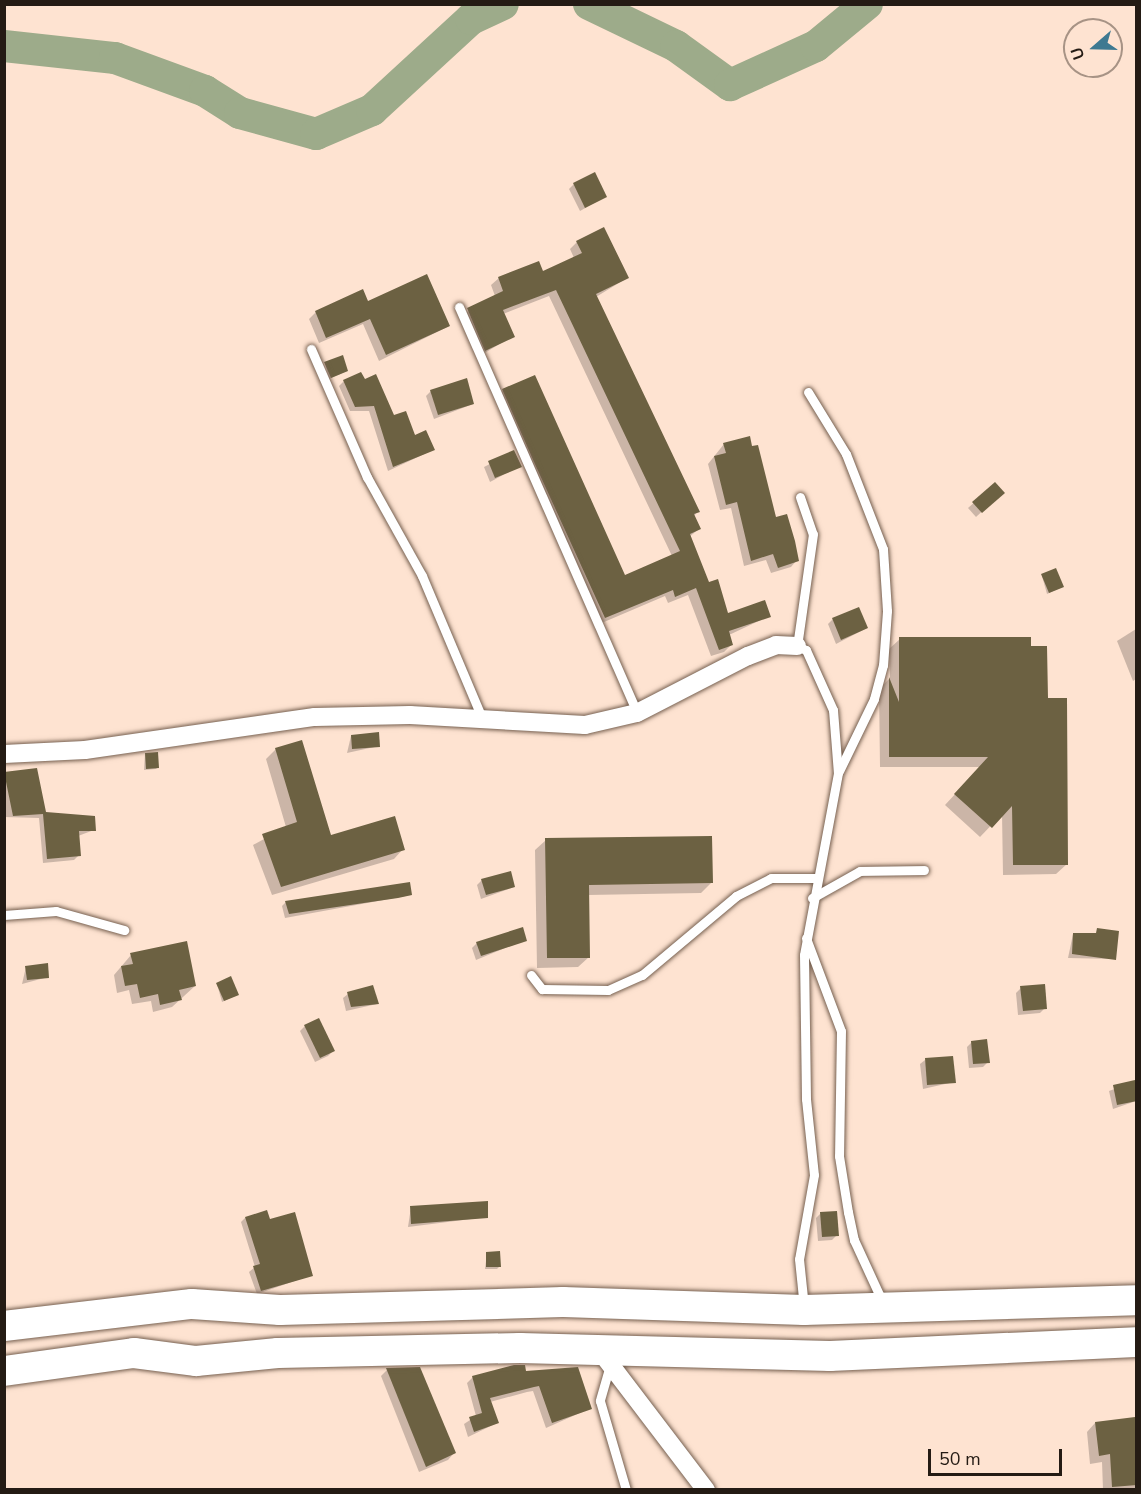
<!DOCTYPE html>
<html>
<head>
<meta charset="utf-8">
<style>
  body { margin:0 }
  #map { position:relative; width:1141px; height:1494px; overflow:hidden; background:#fee3d1; font-family:"Nunito Sans",sans-serif }
  div>[style] { position:absolute }
  .shadow>* { inset:0; background:#0003 }
  .river>* { height:32px; margin:-16px; padding:0 16px; transform-origin:16px; border-radius:16px; background:#9dab8a }
  .building>* { inset:0; background:#6c6142 }
  .roads { filter:drop-shadow(0 0 2px #766050) drop-shadow(0 0 2px #766050) }
  .service>* { height:9px; margin:-4.5px; padding:0 4.5px; transform-origin:4.5px; border-radius:4.5px; background:#fff }
  .minor>* { height:18px; margin:-9px; padding:0 9px; transform-origin:9px; border-radius:9px; background:#fff }
  .trunk>* { height:30px; margin:-15px; padding:0 15px; transform-origin:15px; border-radius:15px; background:#fff }
  span { translate:-50% -50%; white-space:nowrap; text-align:center; line-height:1.15; -webkit-text-stroke:6px #fee3d1; paint-order:stroke }
  .frame { position:absolute; inset:0; border:6px solid #241b14; pointer-events:none }
  .north { position:absolute; left:1063px; top:18px; width:60px; height:60px; box-sizing:border-box; background:#fee3d1; border:2px solid #a79385; border-radius:50%; rotate:250deg; font-size:16px; font-weight:700; line-height:24px; text-align:center; color:#241b14 }
  .north::after { content:''; display:block; margin:auto; width:21px; height:27px; background:#3e7991; clip-path:polygon(50% 0,100% 100%,50% 72%,0 100%) }
  .scale { position:absolute; left:928px; top:1449px; width:134px; height:27px; box-sizing:border-box; border:3px solid #241b14; border-top:0; padding-left:8px; font-size:18px; line-height:21px; white-space:nowrap; color:#241b14; -webkit-text-stroke:4px #fee3d1; paint-order:stroke }
</style>
</head>
<body>
<div id="map">
  <div class="shadow">
    <i style="clip-path:polygon(574px 184px,605px 197px,580px 211px,569px 189px)"></i>
    <i style="clip-path:polygon(577px 242px,627px 278px,596px 297px,698px 511px,694px 516px,699px 529px,689px 537px,709px 584px,727px 615px,769px 616px,729px 635px,731px 645px,724px 652px,711px 656px,688px 595px,668px 603px,665px 596px,597px 625px,496px 397px,503px 390px,624px 577px,672px 556px,549px 296px,503px 314px,513px 336px,478px 357px,460px 316px,495px 296px,491px 285px,499px 278px,543px 273px,574px 258px,570px 249px)"></i>
    <i style="clip-path:polygon(368px 303px,449px 326px,379px 361px,363px 324px,319px 343px,309px 319px,316px 312px)"></i>
    <i style="clip-path:polygon(325px 363px,347px 371px,329px 379px)"></i>
    <i style="clip-path:polygon(344px 381px,394px 417px,433px 450px,388px 471px,369px 411px,350px 411px,339px 386px)"></i>
    <i style="clip-path:polygon(431px 391px,473px 404px,434px 419px,426px 396px)"></i>
    <i style="clip-path:polygon(724px 444px,797px 560px,791px 567px,771px 573px,766px 560px,744px 566px,731px 508px,720px 510px,708px 464px)"></i>
    <i style="clip-path:polygon(513px 452px,520px 466px,490px 482px,484px 467px)"></i>
    <i style="clip-path:polygon(995px 484px,1003px 492px,976px 517px,968px 508px)"></i>
    <i style="clip-path:polygon(1042px 576px,1060px 588px,1047px 594px)"></i>
    <i style="clip-path:polygon(833px 619px,867px 628px,836px 644px,828px 624px)"></i>
    <i style="clip-path:polygon(1136px 629px,1136px 679px,1133px 681px,1117px 641px)"></i>
    <i style="clip-path:polygon(900px 639px,1030px 647px,1067px 864px,1056px 874px,1003px 875px,1002px 814px,980px 837px,945px 805px,980px 767px,880px 767px,879px 689px,890px 678px,889px 649px)"></i>
    <i style="clip-path:polygon(351px 736px,379px 746px,347px 753px)"></i>
    <i style="clip-path:polygon(276px 749px,330px 837px,403px 849px,394px 859px,272px 895px,253px 845px,286px 827px,266px 759px)"></i>
    <i style="clip-path:polygon(145px 754px,158px 767px,156px 769px,144px 770px)"></i>
    <i style="clip-path:polygon(4px 773px,45px 813px,94px 830px,78px 836px,79px 855px,74px 860px,43px 863px,39px 818px,4px 817px)"></i>
    <i style="clip-path:polygon(546px 840px,711px 883px,701px 893px,588px 895px,589px 957px,578px 967px,537px 968px,535px 850px)"></i>
    <i style="clip-path:polygon(482px 880px,514px 887px,481px 899px,477px 885px)"></i>
    <i style="clip-path:polygon(411px 895px,285px 918px,282px 906px,286px 902px)"></i>
    <i style="clip-path:polygon(1073px 934px,1114px 959px,1068px 958px)"></i>
    <i style="clip-path:polygon(525px 940px,476px 960px,472px 948px,477px 943px)"></i>
    <i style="clip-path:polygon(131px 955px,195px 986px,172px 1007px,153px 1012px,151px 1001px,132px 1004px,129px 990px,117px 993px,114px 975px)"></i>
    <i style="clip-path:polygon(26px 967px,48px 977px,22px 984px)"></i>
    <i style="clip-path:polygon(217px 984px,237px 995px,222px 1002px)"></i>
    <i style="clip-path:polygon(1021px 988px,1045px 1008px,1040px 1013px,1018px 1015px,1016px 993px)"></i>
    <i style="clip-path:polygon(348px 994px,377px 1004px,346px 1011px,343px 998px)"></i>
    <i style="clip-path:polygon(305px 1026px,333px 1051px,328px 1056px,315px 1062px,300px 1031px)"></i>
    <i style="clip-path:polygon(972px 1042px,988px 1062px,983px 1067px,969px 1068px,967px 1047px)"></i>
    <i style="clip-path:polygon(925px 1060px,954px 1082px,923px 1089px,920px 1064px)"></i>
    <i style="clip-path:polygon(1134px 1082px,1136px 1101px,1113px 1109px,1109px 1091px)"></i>
    <i style="clip-path:polygon(411px 1207px,487px 1217px,408px 1227px)"></i>
    <i style="clip-path:polygon(821px 1213px,837px 1235px,832px 1240px,818px 1241px,816px 1218px)"></i>
    <i style="clip-path:polygon(245px 1218px,269px 1221px,312px 1275px,257px 1294px,249px 1272px,255px 1267px,241px 1222px)"></i>
    <i style="clip-path:polygon(487px 1253px,499px 1267px,497px 1269px,485px 1269px)"></i>
    <i style="clip-path:polygon(387px 1370px,454px 1453px,448px 1460px,419px 1472px,381px 1376px)"></i>
    <i style="clip-path:polygon(525px 1372px,591px 1408px,546px 1428px,533px 1391px,527px 1392px,490px 1402px,497px 1423px,468px 1437px,464px 1424px,476px 1416px,467px 1383px,473px 1377px)"></i>
    <i style="clip-path:polygon(1095px 1423px,1136px 1425px,1136px 1490px,1103px 1490px,1102px 1462px,1090px 1464px,1087px 1432px)"></i>
  </div>
  <div class="river">
    <i style="left:589px;top:4px;width:97px;rotate:25.8deg"></i>
    <i style="left:676px;top:46px;width:67px;rotate:35.8deg"></i>
    <i style="left:730px;top:85px;width:94px;rotate:-24.4deg"></i>
    <i style="left:816px;top:46px;width:66px;rotate:-39.5deg"></i>
    <i style="left:4px;top:46px;width:112px;rotate:6.2deg"></i>
    <i style="left:115px;top:58px;width:96px;rotate:20.1deg"></i>
    <i style="left:205px;top:91px;width:41px;rotate:32.2deg"></i>
    <i style="left:240px;top:113px;width:79px;rotate:15.4deg"></i>
    <i style="left:316px;top:134px;width:61px;rotate:-23.2deg"></i>
    <i style="left:372px;top:110px;width:134px;rotate:-42.6deg"></i>
    <i style="left:471px;top:19px;width:35px;rotate:-25deg"></i>
  </div>
  <div class="building">
    <i style="clip-path:polygon(595px 172px,607px 197px,585px 208px,573px 183px)"></i>
    <i style="clip-path:polygon(604px 227px,629px 278px,596px 294px,700px 512px,694px 514px,701px 529px,690px 534px,709px 582px,718px 579px,728px 613px,765px 600px,771px 617px,729px 631px,733px 645px,719px 650px,696px 588px,675px 597px,673px 590px,605px 618px,534px 462px,502px 389px,535px 375px,625px 575px,680px 551px,556px 290px,503px 310px,515px 337px,485px 351px,467px 308px,503px 291px,498px 277px,539px 261px,543px 271px,582px 253px,576px 241px)"></i>
    <i style="clip-path:polygon(427px 274px,450px 326px,386px 355px,370px 319px,326px 338px,315px 311px,363px 289px,368px 301px)"></i>
    <i style="clip-path:polygon(343px 355px,348px 371px,331px 378px,324px 362px)"></i>
    <i style="clip-path:polygon(361px 372px,365px 379px,376px 374px,394px 415px,406px 411px,415px 435px,426px 430px,435px 450px,393px 467px,374px 406px,355px 407px,343px 380px)"></i>
    <i style="clip-path:polygon(467px 378px,474px 404px,438px 415px,430px 390px)"></i>
    <i style="clip-path:polygon(750px 436px,752px 446px,758px 445px,776px 517px,787px 514px,795px 541px,799px 561px,778px 568px,773px 554px,751px 561px,737px 502px,726px 505px,714px 456px,726px 453px,723px 443px)"></i>
    <i style="clip-path:polygon(514px 450px,522px 467px,495px 478px,488px 461px)"></i>
    <i style="clip-path:polygon(995px 482px,1005px 493px,982px 513px,972px 502px)"></i>
    <i style="clip-path:polygon(1056px 568px,1064px 587px,1049px 593px,1041px 574px)"></i>
    <i style="clip-path:polygon(859px 607px,868px 628px,841px 640px,832px 618px)"></i>
    <i style="clip-path:polygon(899px 637px,1031px 637px,1031px 646px,1047px 646px,1048px 698px,1067px 698px,1068px 865px,1013px 865px,1012px 806px,992px 828px,954px 794px,988px 757px,889px 757px,889px 677px,899px 702px)"></i>
    <i style="clip-path:polygon(379px 732px,380px 747px,352px 749px,351px 735px)"></i>
    <i style="clip-path:polygon(302px 740px,331px 835px,395px 816px,405px 850px,281px 887px,262px 834px,297px 822px,275px 748px)"></i>
    <i style="clip-path:polygon(158px 752px,159px 768px,146px 769px,145px 753px)"></i>
    <i style="clip-path:polygon(37px 768px,46px 812px,95px 816px,96px 831px,79px 831px,81px 856px,47px 859px,43px 814px,13px 816px,4px 772px)"></i>
    <i style="clip-path:polygon(712px 836px,713px 883px,589px 885px,590px 958px,547px 958px,545px 838px)"></i>
    <i style="clip-path:polygon(511px 871px,515px 887px,486px 895px,481px 879px)"></i>
    <i style="clip-path:polygon(410px 882px,412px 895px,398px 898px,289px 914px,285px 901px)"></i>
    <i style="clip-path:polygon(523px 927px,527px 941px,481px 956px,476px 942px)"></i>
    <i style="clip-path:polygon(1097px 928px,1119px 931px,1116px 960px,1072px 954px,1073px 933px,1096px 933px)"></i>
    <i style="clip-path:polygon(187px 941px,196px 986px,179px 990px,182px 1000px,160px 1005px,158px 994px,140px 998px,137px 984px,125px 986px,121px 966px,133px 964px,130px 953px)"></i>
    <i style="clip-path:polygon(48px 963px,49px 978px,27px 980px,25px 966px)"></i>
    <i style="clip-path:polygon(231px 976px,239px 995px,224px 1001px,216px 983px)"></i>
    <i style="clip-path:polygon(1045px 984px,1047px 1009px,1023px 1011px,1020px 986px)"></i>
    <i style="clip-path:polygon(373px 985px,379px 1004px,351px 1007px,347px 992px)"></i>
    <i style="clip-path:polygon(319px 1018px,335px 1051px,320px 1058px,304px 1025px)"></i>
    <i style="clip-path:polygon(987px 1039px,990px 1063px,973px 1064px,971px 1041px)"></i>
    <i style="clip-path:polygon(953px 1056px,956px 1083px,927px 1085px,925px 1058px)"></i>
    <i style="clip-path:polygon(1135px 1080px,1137px 1101px,1117px 1105px,1113px 1085px)"></i>
    <i style="clip-path:polygon(488px 1201px,488px 1218px,411px 1224px,410px 1206px)"></i>
    <i style="clip-path:polygon(267px 1210px,270px 1219px,295px 1212px,313px 1276px,261px 1291px,253px 1266px,260px 1264px,245px 1217px)"></i>
    <i style="clip-path:polygon(837px 1211px,839px 1236px,822px 1237px,820px 1212px)"></i>
    <i style="clip-path:polygon(500px 1251px,501px 1267px,486px 1267px,486px 1252px)"></i>
    <i style="clip-path:polygon(514px 1365px,525px 1365px,526px 1371px,578px 1367px,592px 1409px,552px 1423px,539px 1386px,534px 1387px,490px 1398px,499px 1423px,474px 1432px,469px 1417px,482px 1413px,472px 1376px)"></i>
    <i style="clip-path:polygon(420px 1367px,456px 1453px,426px 1467px,386px 1368px)"></i>
    <i style="clip-path:polygon(1135px 1417px,1137px 1485px,1112px 1487px,1110px 1454px,1099px 1456px,1095px 1422px)"></i>
  </div>
  <div class="roads">
    <div class="service">
      <i style="left:459px;top:307px;width:443px;rotate:66.3deg"></i>
      <i style="left:311px;top:349px;width:140px;rotate:66.4deg"></i>
      <i style="left:367px;top:477px;width:113px;rotate:60.9deg"></i>
      <i style="left:422px;top:576px;width:154px;rotate:67.1deg"></i>
      <i style="left:808px;top:392px;width:73px;rotate:58.5deg"></i>
      <i style="left:846px;top:454px;width:102px;rotate:68.7deg"></i>
      <i style="left:883px;top:549px;width:62px;rotate:86.3deg"></i>
      <i style="left:887px;top:611px;width:54px;rotate:94.2deg"></i>
      <i style="left:883px;top:665px;width:35px;rotate:105deg"></i>
      <i style="left:874px;top:699px;width:80px;rotate:115.9deg"></i>
      <i style="left:800px;top:497px;width:39px;rotate:71deg"></i>
      <i style="left:813px;top:534px;width:113px;rotate:98.1deg"></i>
      <i style="left:797px;top:646px;width:10px;rotate:24deg"></i>
      <i style="left:806px;top:650px;width:66px;rotate:65.8deg"></i>
      <i style="left:833px;top:710px;width:63px;rotate:85.5deg"></i>
      <i style="left:838px;top:773px;width:185px;rotate:100.6deg"></i>
      <i style="left:804px;top:955px;width:144px;rotate:89.2deg"></i>
      <i style="left:806px;top:1099px;width:76px;rotate:84deg"></i>
      <i style="left:814px;top:1175px;width:85px;rotate:100.1deg"></i>
      <i style="left:799px;top:1259px;width:48px;rotate:84.1deg"></i>
      <i style="left:812px;top:898px;width:55px;rotate:-29.4deg"></i>
      <i style="left:860px;top:871px;width:64px;rotate:-0.9deg"></i>
      <i style="left:4px;top:915px;width:52px;rotate:-4.4deg"></i>
      <i style="left:56px;top:911px;width:71px;rotate:15.6deg"></i>
      <i style="left:806px;top:938px;width:99px;rotate:69.4deg"></i>
      <i style="left:841px;top:1031px;width:125px;rotate:90.9deg"></i>
      <i style="left:839px;top:1156px;width:57px;rotate:80.9deg"></i>
      <i style="left:848px;top:1212px;width:29px;rotate:78deg"></i>
      <i style="left:854px;top:1240px;width:69px;rotate:65.3deg"></i>
      <i style="left:531px;top:975px;width:18px;rotate:52deg"></i>
      <i style="left:542px;top:989px;width:66px;rotate:0.9deg"></i>
      <i style="left:608px;top:990px;width:37px;rotate:-24deg"></i>
      <i style="left:642px;top:975px;width:123px;rotate:-40deg"></i>
      <i style="left:736px;top:896px;width:39px;rotate:-27deg"></i>
      <i style="left:771px;top:878px;width:44px"></i>
      <i style="left:610px;top:1365px;width:37px;rotate:106deg"></i>
      <i style="left:600px;top:1401px;width:93px;rotate:73.7deg"></i>
    </div>
    <div class="minor">
      <i style="left:4px;top:754px;width:81px;rotate:-2.8deg"></i>
      <i style="left:85px;top:750px;width:232px;rotate:-8.2deg"></i>
      <i style="left:315px;top:717px;width:95px;rotate:-1.2deg"></i>
      <i style="left:410px;top:715px;width:175px;rotate:3.3deg"></i>
      <i style="left:585px;top:725px;width:53px;rotate:-13deg"></i>
      <i style="left:637px;top:713px;width:125px;rotate:-27.2deg"></i>
      <i style="left:748px;top:656px;width:30px;rotate:-21deg"></i>
      <i style="left:776px;top:645px;width:21px;rotate:3deg"></i>
      <i style="left:600px;top:1351px;width:175px;rotate:52.7deg"></i>
    </div>
    <div class="trunk">
      <i style="left:4px;top:1326px;width:189px;rotate:-6.7deg"></i>
      <i style="left:192px;top:1304px;width:88px;rotate:3.9deg"></i>
      <i style="left:280px;top:1310px;width:283px;rotate:-1.6deg"></i>
      <i style="left:563px;top:1302px;width:241px;rotate:1.9deg"></i>
      <i style="left:804px;top:1310px;width:332px;rotate:-1.7deg"></i>
      <i style="left:4px;top:1371px;width:131px;rotate:-7.9deg"></i>
      <i style="left:134px;top:1353px;width:63px;rotate:7.4deg"></i>
      <i style="left:196px;top:1361px;width:82px;rotate:-5.6deg"></i>
      <i style="left:278px;top:1353px;width:242px;rotate:-1.2deg"></i>
      <i style="left:520px;top:1348px;width:310px;rotate:1.5deg"></i>
      <i style="left:830px;top:1356px;width:306px;rotate:-2.6deg"></i>
    </div>
  </div>
  <div class="frame"></div>
  <div class="north">U</div>
  <div class="scale">50 m</div>
</div>
</body>
</html>
